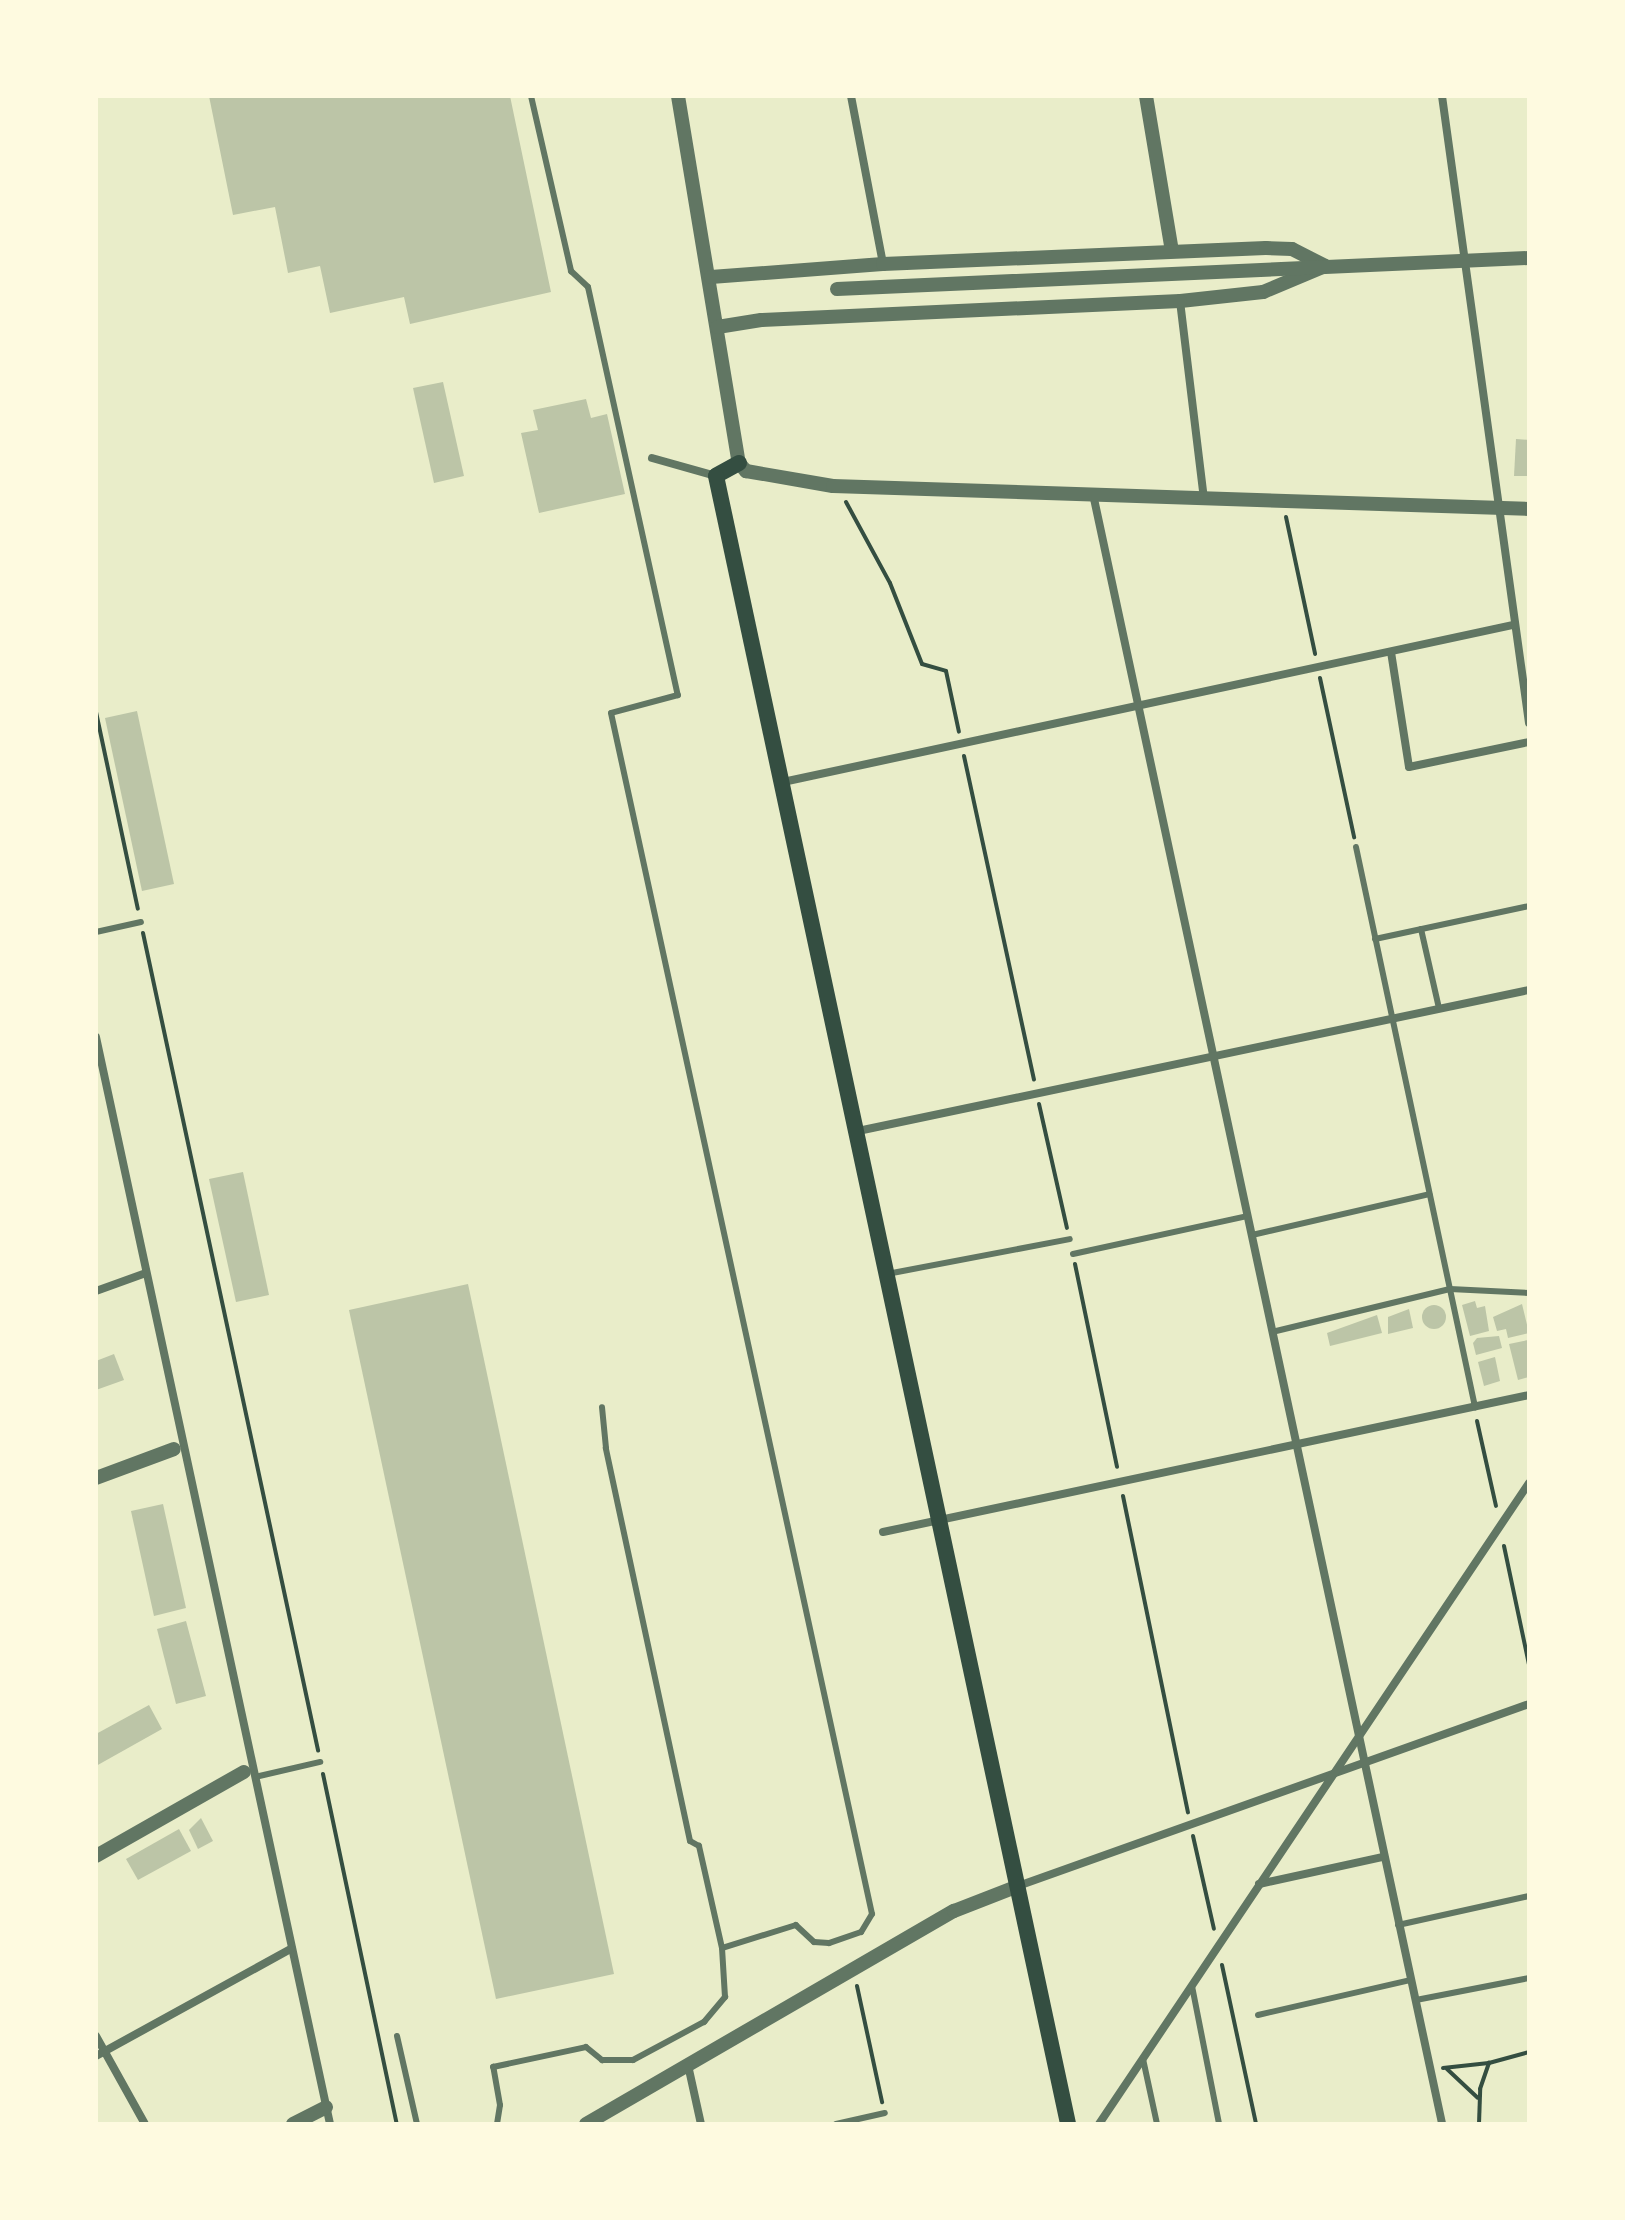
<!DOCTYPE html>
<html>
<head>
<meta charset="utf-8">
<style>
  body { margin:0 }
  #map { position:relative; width:1625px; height:2220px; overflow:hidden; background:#e9edc9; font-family:"Fira Sans",sans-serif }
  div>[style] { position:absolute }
  .building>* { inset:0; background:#bcc5a7 }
  .round { border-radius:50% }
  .path>* { height:4px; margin:-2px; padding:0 2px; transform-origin:2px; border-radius:2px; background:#344e41 }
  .service>* { height:6px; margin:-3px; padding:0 3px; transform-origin:3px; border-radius:3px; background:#617663 }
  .minor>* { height:8px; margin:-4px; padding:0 4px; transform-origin:4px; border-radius:4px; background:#617663 }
  .tertiary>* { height:14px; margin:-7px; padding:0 7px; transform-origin:7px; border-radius:7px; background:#617663 }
  .secondary>* { height:16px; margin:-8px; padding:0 8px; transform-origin:8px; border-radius:8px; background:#344e41 }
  span { translate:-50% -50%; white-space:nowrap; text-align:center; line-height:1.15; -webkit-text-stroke:6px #fefae0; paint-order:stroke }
  .frame { position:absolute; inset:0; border:98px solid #fefae0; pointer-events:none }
</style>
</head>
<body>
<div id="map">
  <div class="building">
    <i style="clip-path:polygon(209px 96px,510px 96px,551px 292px,410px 324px,404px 297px,330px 313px,320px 266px,288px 273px,275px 207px,233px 215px)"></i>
    <i style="clip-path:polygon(443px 382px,464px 476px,434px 483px,413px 388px)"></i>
    <i style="clip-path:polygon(586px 399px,591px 418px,607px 414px,625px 494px,539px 513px,521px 433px,538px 430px,533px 410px)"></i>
    <i style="clip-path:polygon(1516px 439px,1529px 440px,1529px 476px,1514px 476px)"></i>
    <i style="clip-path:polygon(137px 711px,174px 884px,142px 891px,105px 718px)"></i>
    <i style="clip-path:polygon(243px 1172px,269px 1295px,236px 1302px,209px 1179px)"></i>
    <i style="clip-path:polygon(468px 1284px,614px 1974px,496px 1999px,349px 1310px)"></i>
    <i style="clip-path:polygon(1475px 1301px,1477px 1308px,1485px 1306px,1489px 1331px,1470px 1336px,1462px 1305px)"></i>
    <i style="clip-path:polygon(1522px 1304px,1529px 1333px,1508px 1338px,1506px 1329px,1497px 1331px,1493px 1317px)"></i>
    <i class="round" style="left:1422px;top:1305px;width:24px;height:24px"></i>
    <i style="clip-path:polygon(1409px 1309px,1413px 1328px,1388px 1334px,1388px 1317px)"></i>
    <i style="clip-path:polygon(1377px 1315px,1382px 1333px,1330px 1346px,1327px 1333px)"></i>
    <i style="clip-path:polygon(1499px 1336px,1502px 1348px,1476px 1355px,1473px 1343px,1477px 1338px)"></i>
    <i style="clip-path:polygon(1528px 1340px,1529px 1377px,1518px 1380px,1509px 1344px)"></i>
    <i style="clip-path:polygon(114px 1354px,124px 1380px,96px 1390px,96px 1361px)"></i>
    <i style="clip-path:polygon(1495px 1357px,1500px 1381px,1484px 1386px,1478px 1362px)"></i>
    <i style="clip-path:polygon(163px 1504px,186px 1608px,154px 1616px,131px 1511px)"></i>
    <i style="clip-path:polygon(186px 1621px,206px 1696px,176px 1704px,157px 1629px)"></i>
    <i style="clip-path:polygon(149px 1705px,162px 1729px,96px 1766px,96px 1734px)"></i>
    <i style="clip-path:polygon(201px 1818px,213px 1841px,198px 1849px,189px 1830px)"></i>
    <i style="clip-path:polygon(179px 1829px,191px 1851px,138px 1880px,126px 1859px)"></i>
  </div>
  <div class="path">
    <i style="left:846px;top:502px;width:92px;rotate:61.5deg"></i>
    <i style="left:890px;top:583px;width:87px;rotate:68.4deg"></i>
    <i style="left:922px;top:664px;width:25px;rotate:16deg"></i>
    <i style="left:946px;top:671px;width:62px;rotate:78deg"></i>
    <i style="left:1286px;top:517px;width:140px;rotate:78deg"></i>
    <i style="left:1320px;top:678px;width:163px;rotate:77.9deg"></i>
    <i style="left:96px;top:712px;width:201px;rotate:78deg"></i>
    <i style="left:964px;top:756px;width:331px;rotate:77.8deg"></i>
    <i style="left:143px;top:933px;width:836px;rotate:77.91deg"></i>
    <i style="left:1039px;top:1104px;width:127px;rotate:77.3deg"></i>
    <i style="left:1075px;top:1264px;width:207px;rotate:78.3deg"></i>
    <i style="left:1477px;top:1421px;width:87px;rotate:77.4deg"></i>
    <i style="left:1123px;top:1496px;width:323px;rotate:78.4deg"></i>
    <i style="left:1504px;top:1546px;width:122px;rotate:78.1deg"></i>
    <i style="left:323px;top:1774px;width:358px;rotate:78.1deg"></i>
    <i style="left:1193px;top:1836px;width:95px;rotate:77.3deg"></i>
    <i style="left:1222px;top:1965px;width:163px;rotate:77.9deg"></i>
    <i style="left:857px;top:1986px;width:119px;rotate:77.8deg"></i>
    <i style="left:1443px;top:2068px;width:46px;rotate:-6.2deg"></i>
    <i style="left:1447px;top:2069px;width:42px;rotate:43.1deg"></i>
    <i style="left:1479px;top:2124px;width:35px;rotate:-88deg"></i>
    <i style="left:1480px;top:2089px;width:28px;rotate:-71deg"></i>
    <i style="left:1489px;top:2063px;width:41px;rotate:-15.4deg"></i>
  </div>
  <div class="service">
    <i style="left:531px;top:96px;width:180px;rotate:77.1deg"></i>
    <i style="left:571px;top:271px;width:23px;rotate:43deg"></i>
    <i style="left:588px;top:287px;width:418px;rotate:77.6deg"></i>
    <i style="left:678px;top:695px;width:69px;rotate:165deg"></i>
    <i style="left:611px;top:713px;width:1229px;rotate:77.74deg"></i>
    <i style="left:872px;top:1914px;width:21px;rotate:121deg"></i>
    <i style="left:861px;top:1932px;width:34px;rotate:161deg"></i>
    <i style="left:829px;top:1943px;width:15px;rotate:-176deg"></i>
    <i style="left:814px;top:1942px;width:25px;rotate:-137deg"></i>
    <i style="left:796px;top:1925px;width:77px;rotate:162.7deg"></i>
    <i style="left:1356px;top:847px;width:573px;rotate:78deg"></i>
    <i style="left:1421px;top:929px;width:81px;rotate:77.2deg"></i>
    <i style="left:96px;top:932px;width:46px;rotate:-12.5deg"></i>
    <i style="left:1375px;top:939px;width:157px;rotate:-12.1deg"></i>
    <i style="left:1252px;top:1235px;width:182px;rotate:-13deg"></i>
    <i style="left:1073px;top:1254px;width:178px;rotate:-12.3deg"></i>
    <i style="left:887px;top:1274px;width:186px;rotate:-10.8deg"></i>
    <i style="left:1272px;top:1332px;width:183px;rotate:-13.6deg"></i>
    <i style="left:1450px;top:1289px;width:79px;rotate:2.9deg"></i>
    <i style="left:255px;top:1777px;width:67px;rotate:-13deg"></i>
    <i style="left:1398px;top:1925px;width:134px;rotate:-12.5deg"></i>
    <i style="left:1192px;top:1986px;width:141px;rotate:78.9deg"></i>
    <i style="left:1416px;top:2000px;width:115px;rotate:-11deg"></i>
    <i style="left:1258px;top:2015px;width:157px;rotate:-12.9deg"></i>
    <i style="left:397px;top:2036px;width:90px;rotate:77.2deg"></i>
    <i style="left:1143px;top:2059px;width:66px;rotate:77.8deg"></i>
    <i style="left:497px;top:2124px;width:19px;rotate:-81deg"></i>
    <i style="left:500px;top:2105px;width:39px;rotate:-100deg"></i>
    <i style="left:493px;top:2067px;width:95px;rotate:-12.1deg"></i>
    <i style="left:586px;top:2047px;width:21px;rotate:39deg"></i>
    <i style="left:602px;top:2060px;width:31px"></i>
    <i style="left:633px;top:2060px;width:81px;rotate:-28.2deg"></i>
    <i style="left:704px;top:2022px;width:33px;rotate:-50deg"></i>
    <i style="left:725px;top:1997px;width:49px;rotate:-93.5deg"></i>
    <i style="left:722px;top:1948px;width:105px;rotate:-102.7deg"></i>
    <i style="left:699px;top:1846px;width:10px;rotate:-151deg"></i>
    <i style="left:690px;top:1841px;width:402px;rotate:-102.1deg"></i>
    <i style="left:606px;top:1448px;width:41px;rotate:-95.6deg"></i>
    <i style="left:836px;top:2124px;width:50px;rotate:-12.7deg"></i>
  </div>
  <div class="minor">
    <i style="left:851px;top:96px;width:171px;rotate:79.2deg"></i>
    <i style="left:1442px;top:96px;width:633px;rotate:82.1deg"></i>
    <i style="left:1180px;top:301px;width:198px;rotate:83.1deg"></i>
    <i style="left:652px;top:458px;width:66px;rotate:15.7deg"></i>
    <i style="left:1093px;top:494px;width:1667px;rotate:77.91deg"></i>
    <i style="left:1391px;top:652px;width:116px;rotate:81.1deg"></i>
    <i style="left:1409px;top:767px;width:123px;rotate:-11.8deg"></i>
    <i style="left:783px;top:782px;width:747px;rotate:-12.14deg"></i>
    <i style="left:96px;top:1037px;width:1112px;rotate:77.85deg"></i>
    <i style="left:858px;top:1131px;width:686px;rotate:-11.87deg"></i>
    <i style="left:96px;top:1291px;width:53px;rotate:-19.8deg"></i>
    <i style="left:883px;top:1532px;width:660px;rotate:-11.97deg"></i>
    <i style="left:1259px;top:1884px;width:127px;rotate:-12.3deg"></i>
    <i style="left:1018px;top:1886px;width:542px;rotate:-19.6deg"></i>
    <i style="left:96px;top:2036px;width:101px;rotate:60.9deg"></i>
    <i style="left:96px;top:2056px;width:222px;rotate:-28.8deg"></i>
    <i style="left:688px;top:2065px;width:60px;rotate:77.6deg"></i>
    <i style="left:1099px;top:2124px;width:772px;rotate:-56.15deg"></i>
  </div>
  <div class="tertiary">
    <i style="left:678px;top:96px;width:372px;rotate:80.6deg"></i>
    <i style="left:739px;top:463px;width:11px;rotate:49deg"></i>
    <i style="left:746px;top:471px;width:88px;rotate:9.8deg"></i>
    <i style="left:833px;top:486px;width:696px;rotate:1.89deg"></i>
    <i style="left:1146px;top:96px;width:157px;rotate:80.5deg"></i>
    <i style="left:711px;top:277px;width:172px;rotate:-4.3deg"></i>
    <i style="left:883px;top:264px;width:383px;rotate:-2.4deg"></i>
    <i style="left:1266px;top:248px;width:26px;rotate:2deg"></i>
    <i style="left:1292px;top:249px;width:37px;rotate:27deg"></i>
    <i style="left:1325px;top:266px;width:67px;rotate:157.2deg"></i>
    <i style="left:1263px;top:292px;width:83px;rotate:173.8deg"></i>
    <i style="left:1180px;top:301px;width:419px;rotate:177.4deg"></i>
    <i style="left:761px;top:320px;width:44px;rotate:170.8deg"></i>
    <i style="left:837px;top:289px;width:693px;rotate:-2.57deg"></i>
    <i style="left:96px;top:1478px;width:83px;rotate:-20.4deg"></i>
    <i style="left:96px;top:1856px;width:170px;rotate:-29.6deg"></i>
    <i style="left:293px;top:2124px;width:37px;rotate:-27deg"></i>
    <i style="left:586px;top:2124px;width:425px;rotate:-30.1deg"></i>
    <i style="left:954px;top:1911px;width:69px;rotate:-21.3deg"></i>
  </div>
  <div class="secondary">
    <i style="left:739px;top:463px;width:26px;rotate:151deg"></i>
    <i style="left:716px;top:476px;width:1685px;rotate:77.94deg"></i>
  </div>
  <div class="frame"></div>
</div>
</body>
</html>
